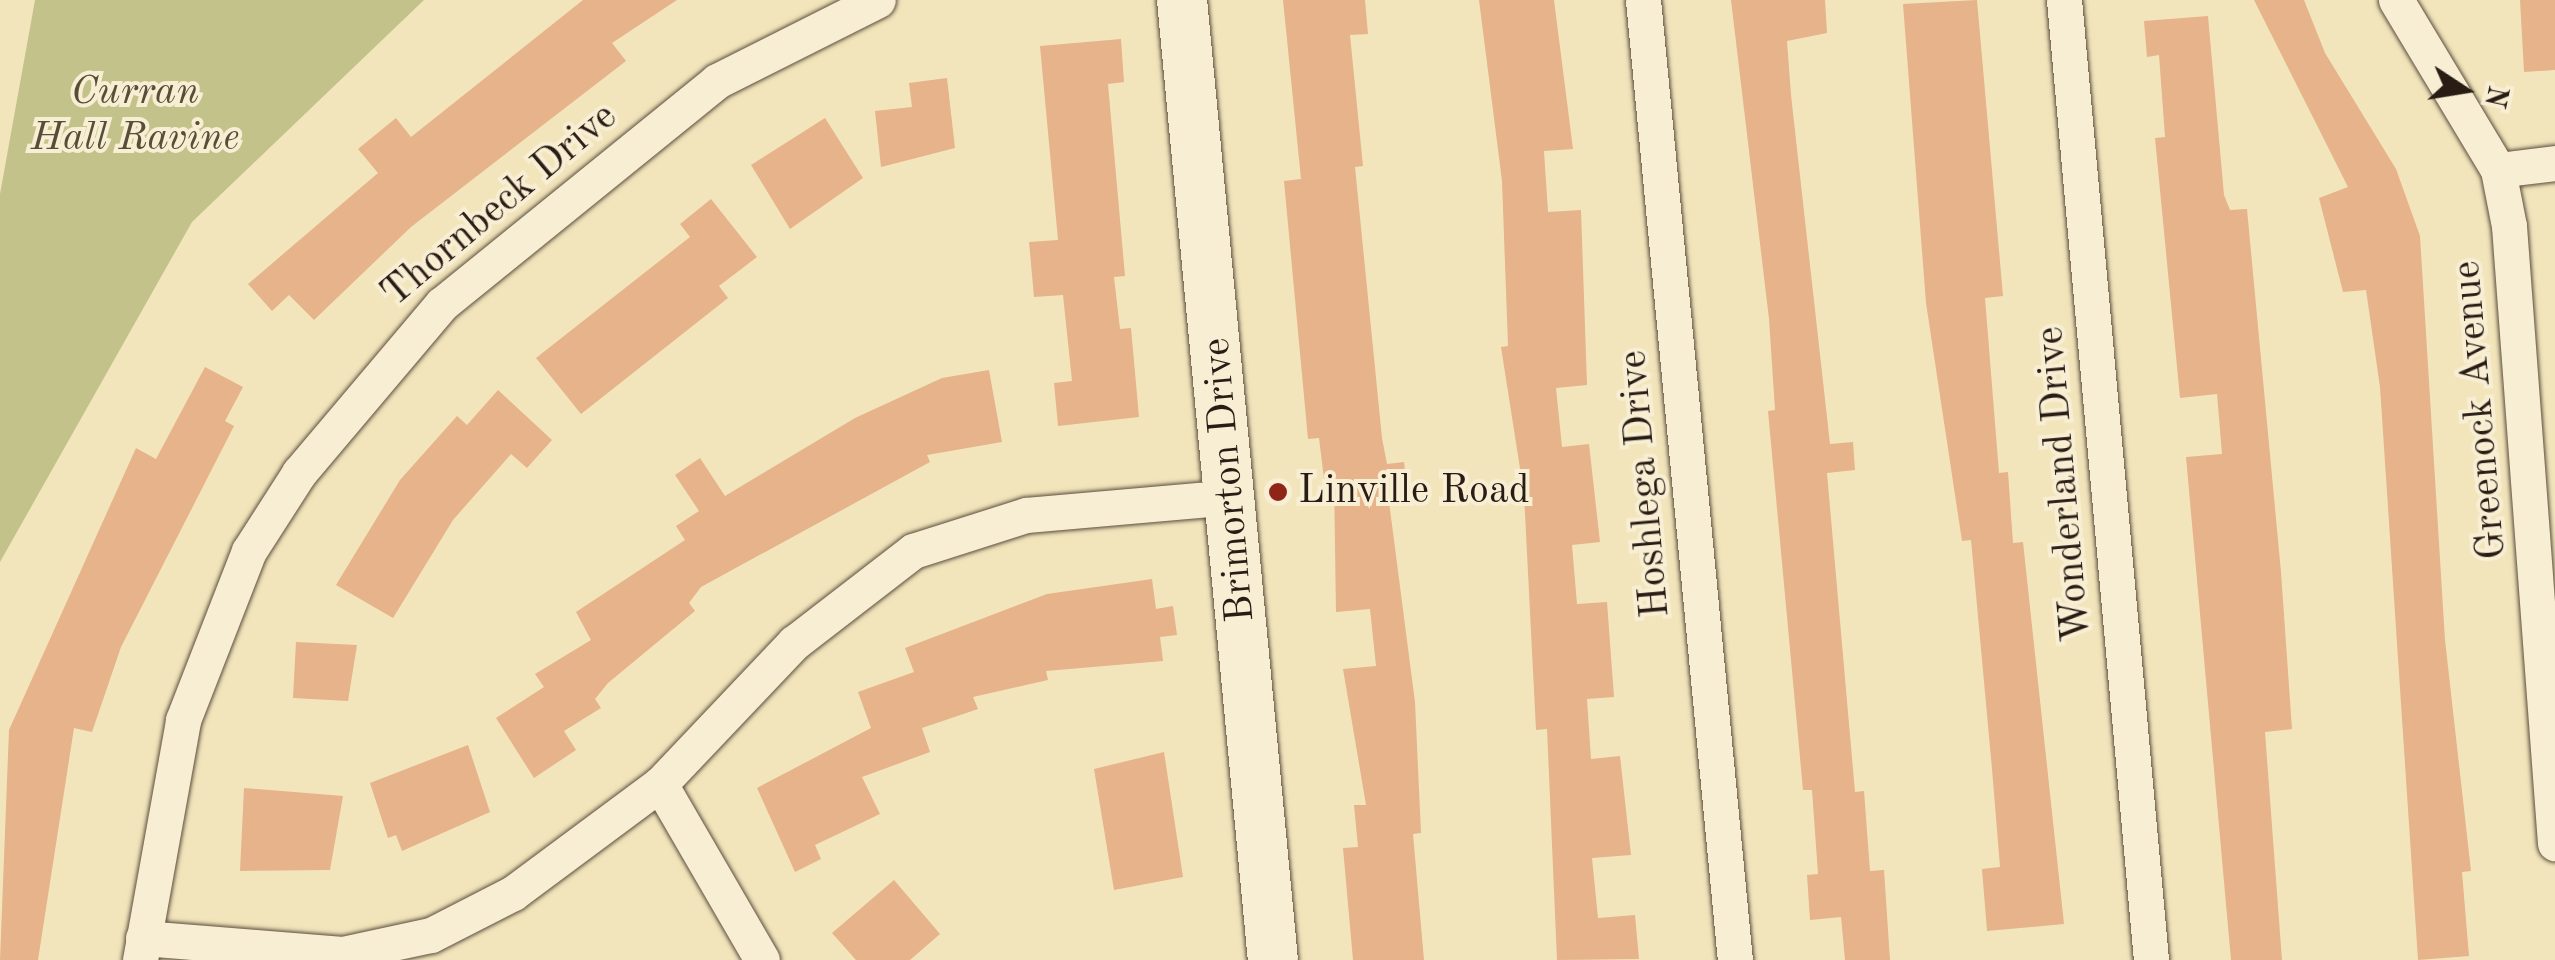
<!DOCTYPE html>
<html>
<head>
<meta charset="utf-8">
<style>
  body { margin:0 }
  #map { position:relative; width:2555px; height:960px; overflow:hidden; background:#f2e5bb; font-family:"Old Standard TT",serif }
  div>[style] { position:absolute }
  .green>* { inset:0; background:#c3c28b }
  .building>* { inset:0; background:#e6b38a }
  .roads { filter:drop-shadow(0 0 2px #5b4e3e) drop-shadow(0 0 2px #5b4e3e) }
  .street>* { height:35px; margin:-17.5px; padding:0 17.5px; transform-origin:17.5px; border-radius:17.5px; background:#f7eed3 }
  .secondary>* { height:50px; margin:-25px; padding:0 25px; transform-origin:25px; border-radius:25px; background:#f7eed3 }
  .dots>* { width:28px; height:28px; translate:-50% -50%; box-sizing:border-box; border:5px solid #f7eed3; border-radius:50% }
  span { translate:-50% -50%; white-space:nowrap; text-align:center; line-height:1.15; -webkit-text-stroke:8px #f7eed3; paint-order:stroke }
  .park-label { font-size:40px; color:#574e38; font-style:italic }
  .street-label { font-size:40px; color:#291c15 }
  .poi-label { font-size:40px; color:#291c15 }
  .left { translate:0 -50%; text-align:left }
  .north { position:absolute; left:2415px; top:40px; width:100px; height:100px; -webkit-text-stroke:8px #f7eed3; paint-order:stroke; rotate:102deg; font-size:28px; font-weight:700; line-height:40px; text-align:center; color:#291c15 }
  .north::after { content:''; display:block; margin:auto; width:35px; height:45px; background:#291c15; clip-path:polygon(50% 0,100% 100%,50% 72%,0 100%) }
</style>
</head>
<body>
<div id="map">
  <div class="green">
    <i style="clip-path:polygon(35px 0,424px 0,192px 222px,0 562px,0 194px)"></i>
  </div>
  <div class="building">
    <i style="clip-path:polygon(583px 0,677px 0,612px 43px,626px 61px,411px 227px,314px 320px,289px 295px,272px 311px,248px 284px,378px 173px,358px 149px,396px 118px,411px 137px)"></i>
    <i style="clip-path:polygon(1283px 0,1365px 0,1368px 34px,1350px 35px,1363px 166px,1355px 167px,1382px 438px,1387px 464px,1404px 462px,1407px 489px,1388px 494px,1415px 702px,1421px 833px,1413px 834px,1424px 960px,1353px 960px,1343px 848px,1358px 847px,1354px 805px,1366px 805px,1343px 669px,1376px 666px,1370px 609px,1336px 612px,1334px 478px,1324px 479px,1319px 438px,1308px 439px,1284px 181px,1301px 179px)"></i>
    <i style="clip-path:polygon(1479px 0,1554px 0,1573px 149px,1544px 151px,1548px 212px,1581px 210px,1587px 385px,1556px 388px,1562px 447px,1589px 444px,1600px 542px,1572px 545px,1577px 604px,1607px 602px,1614px 697px,1587px 699px,1591px 759px,1620px 756px,1631px 855px,1592px 858px,1598px 918px,1635px 915px,1639px 959px,1557px 960px,1547px 729px,1536px 730px,1524px 494px,1501px 347px,1508px 346px,1502px 181px)"></i>
    <i style="clip-path:polygon(1731px 0,1825px 0,1827px 33px,1787px 41px,1791px 95px,1830px 444px,1853px 442px,1855px 470px,1827px 473px,1855px 792px,1864px 791px,1870px 871px,1884px 870px,1890px 960px,1845px 960px,1841px 917px,1810px 920px,1807px 875px,1818px 874px,1812px 790px,1803px 790px,1768px 411px,1775px 410px,1769px 319px)"></i>
    <i style="clip-path:polygon(1977px 0,2003px 296px,1985px 298px,1999px 473px,2008px 472px,2013px 543px,2023px 542px,2064px 924px,1987px 931px,1982px 869px,2000px 867px,1992px 769px,1971px 540px,1962px 541px,1926px 303px,1903px 4px)"></i>
    <i style="clip-path:polygon(2254px 0,2304px 0,2325px 53px,2396px 169px,2420px 236px,2445px 640px,2471px 871px,2462px 872px,2469px 956px,2418px 960px,2380px 387px,2366px 290px,2343px 292px,2319px 198px,2348px 187px)"></i>
    <i style="clip-path:polygon(2520px 0,2555px 0,2555px 70px,2524px 72px)"></i>
    <i style="clip-path:polygon(2208px 16px,2224px 195px,2230px 210px,2247px 209px,2281px 572px,2292px 729px,2265px 732px,2282px 960px,2231px 960px,2186px 457px,2222px 454px,2217px 394px,2180px 398px,2155px 138px,2165px 137px,2159px 55px,2147px 57px,2144px 21px)"></i>
    <i style="clip-path:polygon(1121px 39px,1124px 82px,1108px 84px,1125px 276px,1114px 277px,1120px 329px,1131px 328px,1139px 417px,1058px 426px,1054px 383px,1072px 381px,1063px 295px,1034px 297px,1029px 242px,1058px 240px,1040px 46px)"></i>
    <i style="clip-path:polygon(947px 78px,955px 148px,881px 167px,875px 111px,912px 107px,909px 83px)"></i>
    <i style="clip-path:polygon(825px 118px,863px 178px,790px 229px,751px 165px)"></i>
    <i style="clip-path:polygon(711px 199px,757px 257px,719px 286px,728px 298px,581px 414px,536px 358px,690px 237px,680px 224px)"></i>
    <i style="clip-path:polygon(205px 367px,243px 387px,225px 421px,234px 426px,121px 647px,92px 732px,74px 728px,38px 960px,0 960px,9px 730px,136px 448px,156px 459px)"></i>
    <i style="clip-path:polygon(989px 370px,1002px 442px,927px 455px,930px 462px,701px 587px,689px 603px,695px 611px,608px 683px,595px 699px,601px 708px,564px 731px,576px 750px,534px 778px,496px 718px,544px 687px,535px 674px,591px 640px,576px 612px,685px 540px,676px 526px,699px 511px,675px 475px,700px 458px,725px 496px,855px 418px,942px 378px)"></i>
    <i style="clip-path:polygon(498px 390px,552px 440px,527px 468px,511px 454px,453px 520px,393px 618px,336px 585px,400px 480px,457px 416px,467px 425px)"></i>
    <i style="clip-path:polygon(1152px 579px,1156px 609px,1173px 606px,1177px 635px,1160px 637px,1163px 661px,1046px 671px,1048px 680px,973px 697px,978px 709px,922px 728px,930px 752px,862px 777px,880px 814px,815px 845px,821px 859px,795px 872px,757px 788px,871px 728px,858px 692px,914px 672px,905px 648px,1047px 594px)"></i>
    <i style="clip-path:polygon(296px 642px,357px 645px,348px 701px,293px 698px)"></i>
    <i style="clip-path:polygon(468px 745px,490px 812px,402px 851px,396px 835px,388px 838px,370px 783px)"></i>
    <i style="clip-path:polygon(1164px 752px,1183px 877px,1114px 890px,1094px 769px)"></i>
    <i style="clip-path:polygon(244px 788px,343px 796px,330px 870px,240px 871px)"></i>
    <i style="clip-path:polygon(894px 880px,940px 934px,910px 960px,856px 960px,832px 933px)"></i>
  </div>
  <div class="roads">
    <div class="street">
      <i style="left:1643px;top:0;width:964px;rotate:84.53deg"></i>
      <i style="left:2064px;top:0;width:964px;rotate:84.82deg"></i>
      <i style="left:2396px;top:0;width:198px;rotate:59deg"></i>
      <i style="left:2498px;top:170px;width:57px;rotate:78.9deg"></i>
      <i style="left:2509px;top:226px;width:619px;rotate:85.74deg"></i>
      <i style="left:2498px;top:170px;width:57px;rotate:-7deg"></i>
      <i style="left:660px;top:784px;width:203px;rotate:59.9deg"></i>
      <i style="left:143px;top:938px;width:200px;rotate:4.6deg"></i>
      <i style="left:342px;top:954px;width:91px;rotate:-12.1deg"></i>
      <i style="left:431px;top:935px;width:92px;rotate:-27.1deg"></i>
      <i style="left:513px;top:893px;width:183px;rotate:-36.6deg"></i>
      <i style="left:660px;top:784px;width:195px;rotate:-46.5deg"></i>
      <i style="left:794px;top:643px;width:150px;rotate:-37.7deg"></i>
      <i style="left:913px;top:551px;width:119px;rotate:-17.7deg"></i>
      <i style="left:1026px;top:515px;width:207px;rotate:-5deg"></i>
      <i style="left:140px;top:960px;width:244px;rotate:-79.8deg"></i>
      <i style="left:183px;top:720px;width:181px;rotate:-68.7deg"></i>
      <i style="left:249px;top:551px;width:93px;rotate:-57.3deg"></i>
      <i style="left:299px;top:473px;width:221px;rotate:-49.8deg"></i>
      <i style="left:442px;top:304px;width:354px;rotate:-39deg"></i>
      <i style="left:717px;top:81px;width:180px;rotate:-26.7deg"></i>
    </div>
    <div class="secondary">
      <i style="left:1182px;top:0;width:964px;rotate:84.59deg"></i>
    </div>
  </div>
  <div class="dots">
    <i style="left:1278px;top:492px;background:#8f2418"></i>
  </div>
  <div class="park-label">
    <span style="left:135px;top:116px">Curran<br>Hall Ravine</span>
  </div>
  <div class="street-label">
    <span style="left:500px;top:206px;rotate:-40deg">Thornbeck Drive</span>
    <span style="left:2481px;top:410px;rotate:-95deg">Greenock Avenue</span>
    <span style="left:1230px;top:480px;rotate:-95deg">Brimorton Drive</span>
    <span style="left:1646px;top:484px;rotate:-95deg">Hoshlega Drive</span>
    <span style="left:2065px;top:484px;rotate:-95deg">Wonderland Drive</span>
  </div>
  <div class="poi-label">
    <span class="left" style="left:1298px;top:492px">Linville Road</span>
  </div>
  <div class="north">N</div>
</div>
</body>
</html>
